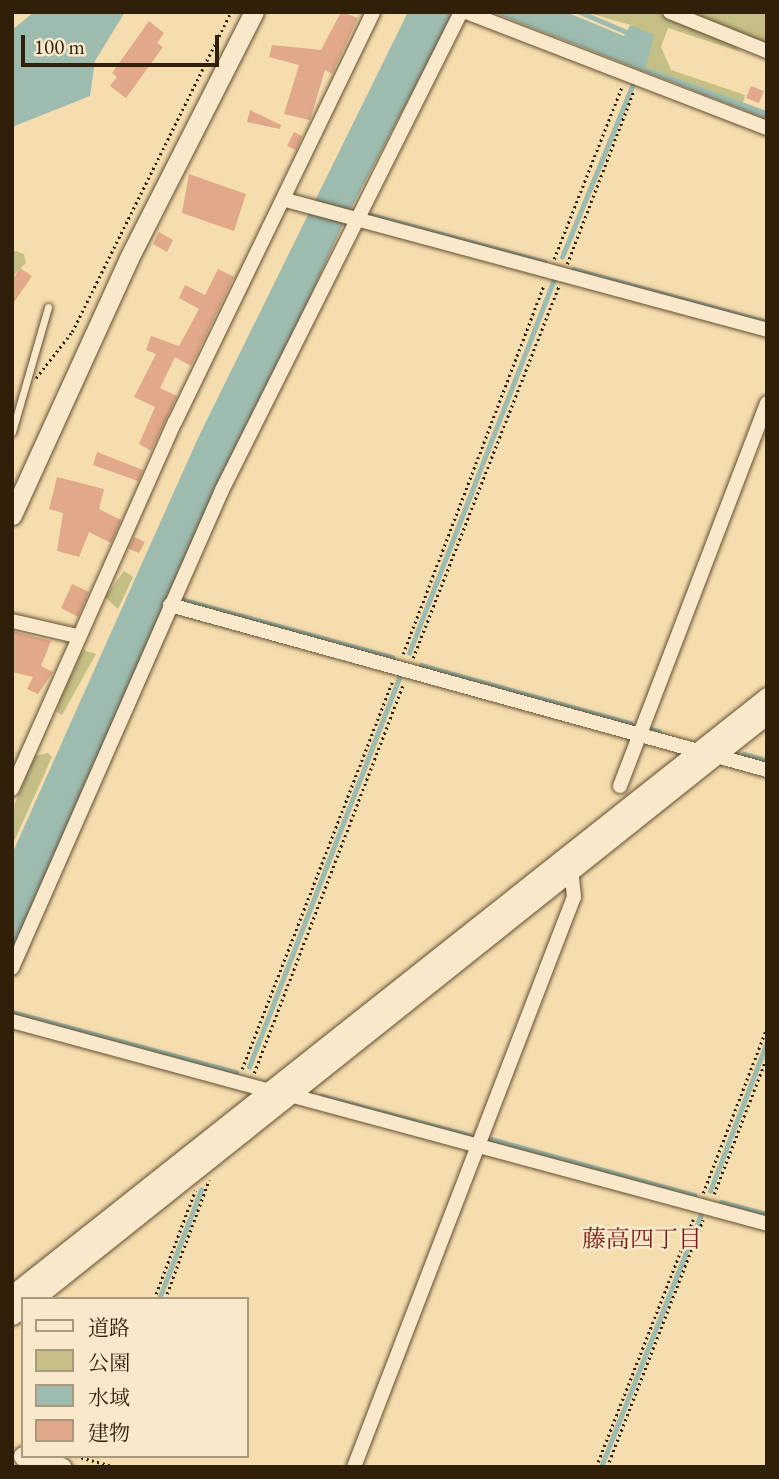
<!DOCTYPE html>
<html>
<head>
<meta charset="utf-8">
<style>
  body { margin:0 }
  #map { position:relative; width:779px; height:1479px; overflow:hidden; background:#f6ddae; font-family:"EB Garamond","Noto Serif JP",serif }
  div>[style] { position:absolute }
  .green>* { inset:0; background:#c3bf86 }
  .water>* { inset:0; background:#9dbbaf }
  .stream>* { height:4.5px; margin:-2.25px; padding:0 2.25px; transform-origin:2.25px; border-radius:2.25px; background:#9dbbaf }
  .building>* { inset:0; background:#e1a88a }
  .path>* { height:2.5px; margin-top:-1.25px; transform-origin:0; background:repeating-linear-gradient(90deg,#30200a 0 2px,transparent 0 5.5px) }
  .roads { filter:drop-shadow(0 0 2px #624f33) drop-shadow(0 0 2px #624f33) }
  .service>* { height:7px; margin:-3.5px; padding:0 3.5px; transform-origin:3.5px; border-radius:3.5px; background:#f9e9ca }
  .minor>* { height:14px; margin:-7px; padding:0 7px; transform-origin:7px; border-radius:7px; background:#f9e9ca }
  .tertiary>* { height:19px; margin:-9.5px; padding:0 9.5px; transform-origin:9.5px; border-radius:9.5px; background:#f9e9ca }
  span { translate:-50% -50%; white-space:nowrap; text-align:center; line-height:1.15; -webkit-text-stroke:5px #f9e9ca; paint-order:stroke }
  .neighbourhood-label { font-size:24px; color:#7a1f14 }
  .frame { position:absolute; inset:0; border:14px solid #30200a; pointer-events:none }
  .legend { position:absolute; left:21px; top:1297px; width:228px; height:161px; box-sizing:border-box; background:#f9e9ca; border:2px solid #a9997d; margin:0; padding:9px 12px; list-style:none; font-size:21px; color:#30200a }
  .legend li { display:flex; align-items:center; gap:14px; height:35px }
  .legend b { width:35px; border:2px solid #a9997d }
  .scale { position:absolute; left:21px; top:35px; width:198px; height:32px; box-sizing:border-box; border:4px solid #30200a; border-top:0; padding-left:9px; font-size:21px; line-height:24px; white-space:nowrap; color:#30200a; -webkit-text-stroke:5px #f9e9ca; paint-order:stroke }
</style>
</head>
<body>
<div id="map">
  <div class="green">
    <i style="clip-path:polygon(585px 12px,656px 12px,730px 42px,741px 52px,668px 28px,661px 47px,671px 70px,745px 95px,743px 103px,646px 67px,631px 25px)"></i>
    <i style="clip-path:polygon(684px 12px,767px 12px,767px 44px)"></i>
    <i style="clip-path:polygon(12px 250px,24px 254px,26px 263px,12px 277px)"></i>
    <i style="clip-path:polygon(124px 571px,133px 577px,118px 609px,105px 597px)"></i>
    <i style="clip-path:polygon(83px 650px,96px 654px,62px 715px,57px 712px,60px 700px)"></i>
    <i style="clip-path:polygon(48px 753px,52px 757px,12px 846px,12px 810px,35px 756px)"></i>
  </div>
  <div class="water">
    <i style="clip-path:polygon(34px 12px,125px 12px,95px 61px,90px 96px,12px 127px,12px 30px)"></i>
    <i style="clip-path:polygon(408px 12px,454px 12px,344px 222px,12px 952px,12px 854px,198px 438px)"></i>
    <i style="clip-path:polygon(492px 12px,566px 12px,624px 36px,630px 25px,654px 35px,646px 67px,767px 111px,767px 119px)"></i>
  </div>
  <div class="stream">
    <i style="left:580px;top:12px;width:56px;rotate:23.3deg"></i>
    <i style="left:371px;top:215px;width:180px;rotate:15.1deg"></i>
    <i style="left:562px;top:257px;width:185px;rotate:-67.7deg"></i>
    <i style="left:573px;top:269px;width:201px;rotate:15.3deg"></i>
    <i style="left:184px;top:600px;width:216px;rotate:15.3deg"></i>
    <i style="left:409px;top:653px;width:399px;rotate:-68.8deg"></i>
    <i style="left:421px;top:665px;width:217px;rotate:15.5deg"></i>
    <i style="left:650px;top:729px;width:9px;rotate:13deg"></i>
    <i style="left:744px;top:754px;width:24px;rotate:15deg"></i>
    <i style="left:12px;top:1012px;width:232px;rotate:15deg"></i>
    <i style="left:249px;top:1067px;width:419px;rotate:-68.9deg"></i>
    <i style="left:322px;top:1096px;width:152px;rotate:14.9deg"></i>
    <i style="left:491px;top:1139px;width:211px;rotate:15.4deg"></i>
    <i style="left:710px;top:1191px;width:160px;rotate:-69.1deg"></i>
    <i style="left:721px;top:1202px;width:48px;rotate:14.6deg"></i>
    <i style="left:159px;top:1299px;width:117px;rotate:-68.9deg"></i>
    <i style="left:601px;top:1467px;width:272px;rotate:-68.4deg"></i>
  </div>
  <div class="building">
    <i style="clip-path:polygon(341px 12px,358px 18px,332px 74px,325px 70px,310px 120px,284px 114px,299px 65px,269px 57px,272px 45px,321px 50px)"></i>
    <i style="clip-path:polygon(149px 21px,164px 33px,157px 43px,163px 47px,126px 98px,110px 86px,117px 77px,112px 73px)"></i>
    <i style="clip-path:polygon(751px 86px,764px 91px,759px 103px,746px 98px)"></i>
    <i style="clip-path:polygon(250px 110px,281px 125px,280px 129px,247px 122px)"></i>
    <i style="clip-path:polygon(294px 132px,302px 136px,296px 150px,287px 146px)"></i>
    <i style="clip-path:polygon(189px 174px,246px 194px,234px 231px,182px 213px)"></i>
    <i style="clip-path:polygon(159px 232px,173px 240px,167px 252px,153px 244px)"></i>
    <i style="clip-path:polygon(20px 268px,32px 276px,12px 305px,12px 280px)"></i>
    <i style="clip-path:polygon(218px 269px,234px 277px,191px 366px,175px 357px,160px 388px,177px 396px,151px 451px,139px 444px,155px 407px,134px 397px,156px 354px,146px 350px,151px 336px,179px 346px,199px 309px,179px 298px,185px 285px,205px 295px)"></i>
    <i style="clip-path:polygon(97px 452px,143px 470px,138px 481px,93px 465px)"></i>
    <i style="clip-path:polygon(57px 477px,104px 489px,99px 509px,121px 520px,111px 543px,89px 532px,79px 557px,57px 551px,63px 513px,49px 509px)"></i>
    <i style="clip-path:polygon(134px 537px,145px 542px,139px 553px,129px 549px)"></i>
    <i style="clip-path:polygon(72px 584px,89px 592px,78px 617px,61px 608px)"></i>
    <i style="clip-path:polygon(12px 631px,51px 641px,41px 666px,53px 672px,38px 694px,27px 689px,33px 677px,12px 672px)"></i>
  </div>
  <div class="path">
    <i style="left:554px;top:259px;width:186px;rotate:-68.5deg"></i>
    <i style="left:567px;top:264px;width:186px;rotate:-68.9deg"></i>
    <i style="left:36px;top:378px;width:58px;rotate:-52deg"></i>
    <i style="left:72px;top:332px;width:357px;rotate:-63.6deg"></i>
    <i style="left:403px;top:654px;width:395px;rotate:-69.1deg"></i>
    <i style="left:413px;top:658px;width:400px;rotate:-68.6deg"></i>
    <i style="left:242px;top:1069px;width:417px;rotate:-68.8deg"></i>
    <i style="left:254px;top:1073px;width:417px;rotate:-69deg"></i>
    <i style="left:703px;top:1193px;width:178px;rotate:-68.9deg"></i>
    <i style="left:714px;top:1194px;width:147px;rotate:-68.9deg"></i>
    <i style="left:154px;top:1299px;width:116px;rotate:-69.2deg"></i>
    <i style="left:165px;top:1299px;width:127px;rotate:-69.7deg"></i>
    <i style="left:76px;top:1456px;width:41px;rotate:15.4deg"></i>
    <i style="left:596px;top:1467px;width:266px;rotate:-68.6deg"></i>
    <i style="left:607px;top:1467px;width:265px;rotate:-68.8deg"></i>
  </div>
  <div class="roads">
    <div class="service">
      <i style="left:12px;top:432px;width:130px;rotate:-73.9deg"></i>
    </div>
    <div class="minor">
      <i style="left:466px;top:12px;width:323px;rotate:21.1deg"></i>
      <i style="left:670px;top:12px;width:105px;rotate:21.9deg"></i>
      <i style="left:286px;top:200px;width:498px;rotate:15.1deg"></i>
      <i style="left:170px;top:605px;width:619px;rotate:15.45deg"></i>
      <i style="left:12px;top:621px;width:67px;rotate:13deg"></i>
      <i style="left:620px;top:786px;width:410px;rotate:-69deg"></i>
      <i style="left:12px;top:789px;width:402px;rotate:-66.1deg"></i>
      <i style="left:175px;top:422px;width:455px;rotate:-64.2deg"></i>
      <i style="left:12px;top:968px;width:522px;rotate:-66.28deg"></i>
      <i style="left:222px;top:490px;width:534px;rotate:-63.43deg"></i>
      <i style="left:12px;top:1021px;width:267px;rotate:15.2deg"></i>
      <i style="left:290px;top:1095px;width:494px;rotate:15.1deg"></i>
      <i style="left:354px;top:1467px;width:611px;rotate:-68.9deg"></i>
      <i style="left:574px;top:897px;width:28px;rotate:-96deg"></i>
    </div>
    <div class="tertiary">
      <i style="left:12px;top:515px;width:282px;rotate:-65.5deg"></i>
      <i style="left:129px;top:258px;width:276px;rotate:-63.1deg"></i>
      <i style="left:12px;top:1295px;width:963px;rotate:-38.38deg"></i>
      <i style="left:33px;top:1299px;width:939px;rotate:-38.55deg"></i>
      <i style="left:12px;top:1315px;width:14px;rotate:-36deg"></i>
      <i style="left:23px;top:1456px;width:40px;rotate:16deg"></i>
    </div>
  </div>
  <div class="neighbourhood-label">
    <span style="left:642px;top:1239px">藤高四丁目</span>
  </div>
  <div class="frame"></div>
  <ul class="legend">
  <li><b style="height:9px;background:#f9e9ca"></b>道路</li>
  <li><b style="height:19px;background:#c3bf86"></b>公園</li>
  <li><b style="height:19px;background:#9dbbaf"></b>水域</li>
  <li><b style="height:19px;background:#e1a88a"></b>建物</li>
  </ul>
  <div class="scale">100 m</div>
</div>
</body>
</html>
